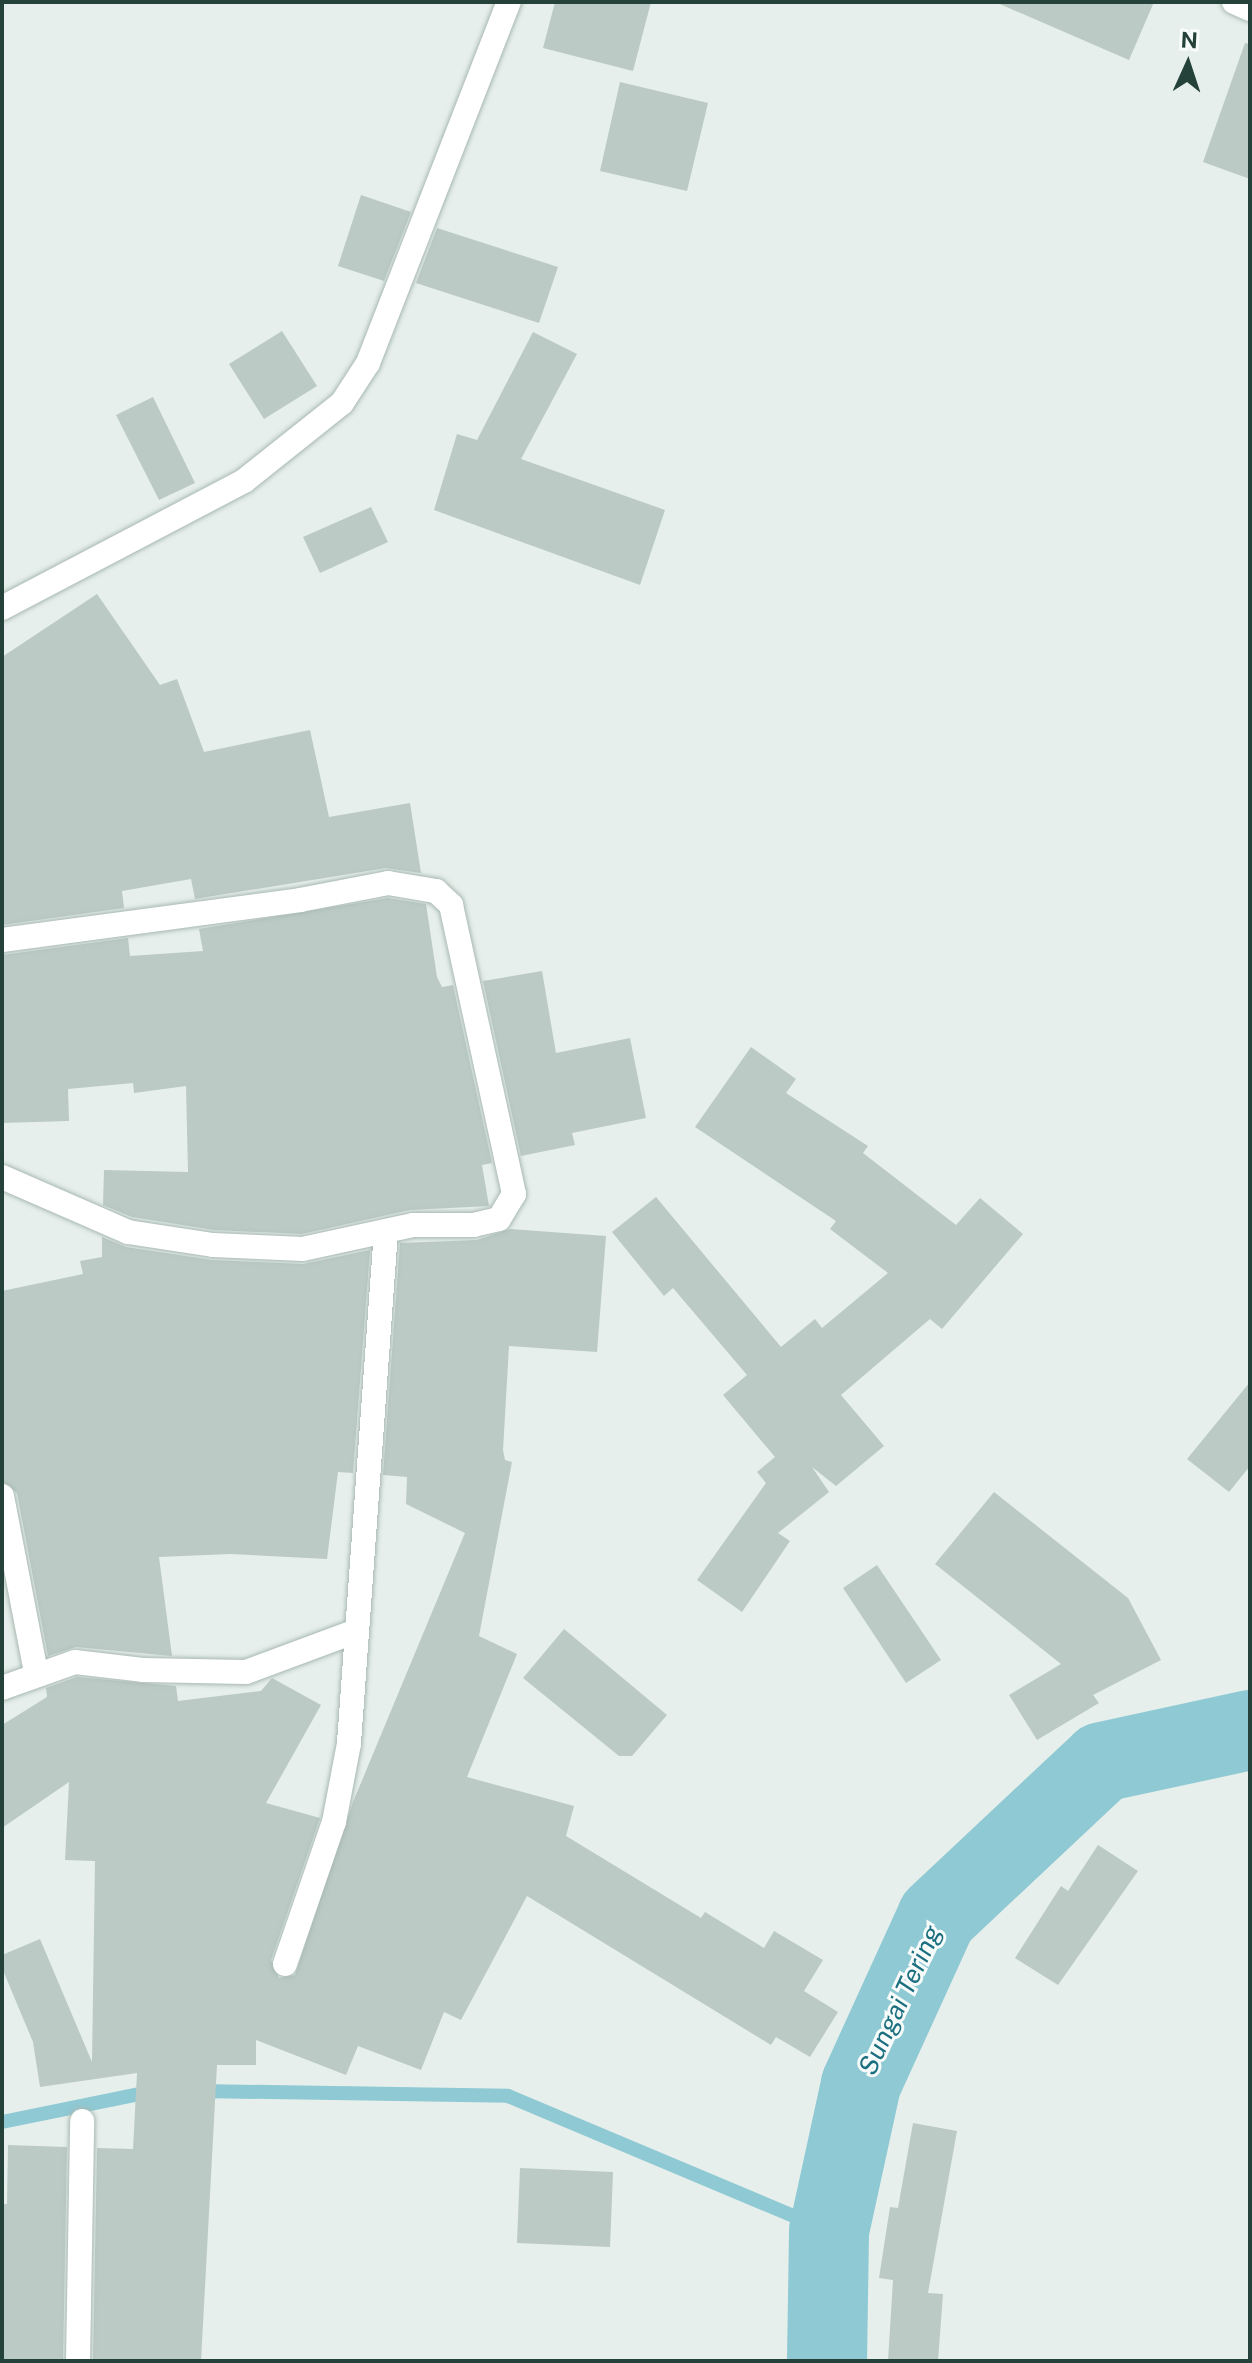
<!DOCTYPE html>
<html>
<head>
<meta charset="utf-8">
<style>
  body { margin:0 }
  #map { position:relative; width:1252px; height:2363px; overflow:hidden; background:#e6efeb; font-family:"Public Sans",sans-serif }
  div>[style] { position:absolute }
  .stream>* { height:14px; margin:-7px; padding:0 7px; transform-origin:7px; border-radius:7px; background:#8ec9d4 }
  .river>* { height:80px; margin:-40px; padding:0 40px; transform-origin:40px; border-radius:40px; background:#8ec9d4 }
  .building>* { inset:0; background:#bbcac4 }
  .roads { filter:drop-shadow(0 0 2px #a8b8b2) drop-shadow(0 0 2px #a8b8b2) }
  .minor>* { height:24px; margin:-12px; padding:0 12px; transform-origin:12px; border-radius:12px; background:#fff }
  span { translate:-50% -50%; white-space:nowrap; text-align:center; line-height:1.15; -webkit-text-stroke:6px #f7fbf9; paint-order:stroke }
  .water-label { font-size:26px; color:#1c6f80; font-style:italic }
  .frame { position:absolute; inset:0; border:4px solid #24423a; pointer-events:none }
  .north { position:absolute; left:1148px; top:24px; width:80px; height:80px; -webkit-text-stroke:6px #f7fbf9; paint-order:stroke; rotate:3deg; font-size:22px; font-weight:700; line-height:32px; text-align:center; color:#24423a }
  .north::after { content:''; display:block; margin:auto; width:28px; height:36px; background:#24423a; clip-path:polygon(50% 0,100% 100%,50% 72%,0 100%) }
</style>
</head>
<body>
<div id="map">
  <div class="stream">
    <i style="left:199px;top:2091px;width:309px;rotate:0.9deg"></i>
    <i style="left:508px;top:2096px;width:348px;rotate:22.8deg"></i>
    <i style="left:2px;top:2122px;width:156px;rotate:-11.5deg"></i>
  </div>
  <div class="river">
    <i style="left:827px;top:2361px;width:130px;rotate:-89.1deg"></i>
    <i style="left:829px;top:2231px;width:150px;rotate:-77.7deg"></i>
    <i style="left:861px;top:2084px;width:183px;rotate:-65.5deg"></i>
    <i style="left:937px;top:1917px;width:226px;rotate:-43.2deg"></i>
    <i style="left:1102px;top:1762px;width:151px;rotate:-12.2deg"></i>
  </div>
  <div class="building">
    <i style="clip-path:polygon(555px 2px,651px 2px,633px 71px,543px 48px)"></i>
    <i style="clip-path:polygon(995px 2px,1154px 2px,1129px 60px)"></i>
    <i style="clip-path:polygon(1245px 43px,1250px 44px,1250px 179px,1203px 162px)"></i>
    <i style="clip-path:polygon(620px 82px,708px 103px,687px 191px,600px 171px)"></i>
    <i style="clip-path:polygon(361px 195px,411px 212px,384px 281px,338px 266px)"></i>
    <i style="clip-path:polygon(437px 228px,558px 267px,539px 323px,416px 283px)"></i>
    <i style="clip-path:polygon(282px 331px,317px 386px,264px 419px,229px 364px)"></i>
    <i style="clip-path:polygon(533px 332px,577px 354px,521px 459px,665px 510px,640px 585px,434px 510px,457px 434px,477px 440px)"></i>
    <i style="clip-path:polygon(153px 397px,195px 483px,159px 500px,116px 415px)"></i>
    <i style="clip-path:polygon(371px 507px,388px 542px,320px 573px,303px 537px)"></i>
    <i style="clip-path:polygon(97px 594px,160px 685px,177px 679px,204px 752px,310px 730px,329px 817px,410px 803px,421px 873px,386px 868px,195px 899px,191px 879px,122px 891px,124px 908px,2px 925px,2px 657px)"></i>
    <i style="clip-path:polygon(388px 898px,426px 904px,437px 977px,442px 987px,453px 985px,492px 1163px,482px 1165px,489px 1206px,410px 1210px,302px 1234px,214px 1230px,132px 1217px,103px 1205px,104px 1170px,188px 1172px,186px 1086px,134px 1093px,133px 1083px,68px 1089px,69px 1121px,2px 1123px,2px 955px,128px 938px,130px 956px,203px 951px,199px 929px)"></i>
    <i style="clip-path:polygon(542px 971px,556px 1053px,630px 1038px,646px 1118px,572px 1133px,575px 1145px,521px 1156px,483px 981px)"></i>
    <i style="clip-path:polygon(751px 1047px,796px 1079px,786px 1093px,868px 1146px,863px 1153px,956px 1225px,980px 1198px,1023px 1234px,942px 1329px,930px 1319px,841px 1395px,884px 1446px,836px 1486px,812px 1467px,829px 1492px,778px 1533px,790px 1541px,742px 1612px,697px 1580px,766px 1483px,757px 1472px,775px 1457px,723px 1395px,747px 1375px,673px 1288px,664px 1296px,612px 1232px,656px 1197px,781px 1347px,815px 1319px,822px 1328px,888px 1273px,830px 1229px,836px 1221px,695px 1127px)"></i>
    <i style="clip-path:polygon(510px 1229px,606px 1236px,597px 1352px,509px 1346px,503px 1450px,505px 1460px,512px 1462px,479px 1636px,517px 1654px,467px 1777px,574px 1806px,566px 1836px,701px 1918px,705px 1912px,764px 1948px,774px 1931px,823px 1960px,804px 1991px,838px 2012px,810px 2057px,776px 2037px,771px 2045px,527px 1896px,461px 2020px,444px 2012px,421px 2070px,358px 2046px,346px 2075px,256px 2040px,256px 2065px,217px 2065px,201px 2361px,93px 2361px,97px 2148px,133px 2149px,137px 2073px,40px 2087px,33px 2042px,2px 1968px,2px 1955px,40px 1939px,92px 2062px,95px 1861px,65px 1860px,69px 1782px,2px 1828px,2px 1725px,47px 1697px,46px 1688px,77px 1677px,176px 1686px,178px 1701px,261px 1691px,272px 1678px,321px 1705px,266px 1803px,320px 1818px,271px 1960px,279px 1978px,295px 1975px,353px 1802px,465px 1533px,406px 1504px,407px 1477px,383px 1475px,400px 1243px,477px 1240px)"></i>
    <i style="clip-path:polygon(102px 1237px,126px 1247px,212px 1260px,303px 1264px,370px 1250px,353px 1473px,338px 1472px,327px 1559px,230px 1554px,159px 1557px,172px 1656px,76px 1647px,48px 1656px,17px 1493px,2px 1481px,2px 1291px,83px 1274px,80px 1261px,102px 1257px)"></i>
    <i style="clip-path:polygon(1250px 1382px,1250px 1466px,1229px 1492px,1187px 1459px)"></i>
    <i style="clip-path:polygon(994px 1492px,1128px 1598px,1161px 1660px,1093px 1695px,1099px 1703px,1037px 1740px,1009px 1695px,1061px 1664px,935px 1564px)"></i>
    <i style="clip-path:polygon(877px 1565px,941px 1660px,906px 1683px,843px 1588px)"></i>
    <i style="clip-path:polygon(564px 1629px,667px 1715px,632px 1756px,619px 1756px,523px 1678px)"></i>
    <i style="clip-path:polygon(1098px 1845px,1138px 1871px,1058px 1985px,1015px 1958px,1061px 1886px,1068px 1891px)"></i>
    <i style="clip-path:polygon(913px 2123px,957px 2131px,928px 2293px,943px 2294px,938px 2361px,888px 2361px,893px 2280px,879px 2278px,890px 2207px,898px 2208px)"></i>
    <i style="clip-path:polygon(8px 2145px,67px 2147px,63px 2361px,2px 2361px,2px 2204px,7px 2204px)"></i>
    <i style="clip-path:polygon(520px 2168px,613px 2172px,610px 2247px,517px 2243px)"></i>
  </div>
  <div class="roads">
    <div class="minor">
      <i style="left:1234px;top:2px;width:17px;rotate:24deg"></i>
      <i style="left:2px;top:608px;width:273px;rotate:-27.7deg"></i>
      <i style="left:244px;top:481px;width:125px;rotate:-38.5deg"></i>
      <i style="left:342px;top:403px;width:48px;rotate:-57deg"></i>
      <i style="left:368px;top:363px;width:388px;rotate:-68.7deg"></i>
      <i style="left:2px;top:940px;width:301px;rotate:-7.6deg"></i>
      <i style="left:300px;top:900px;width:90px;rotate:-10.9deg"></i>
      <i style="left:388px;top:883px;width:49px;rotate:9.5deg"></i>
      <i style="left:436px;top:891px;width:21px;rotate:43deg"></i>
      <i style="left:451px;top:905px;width:296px;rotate:77.7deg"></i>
      <i style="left:514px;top:1194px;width:29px;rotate:121deg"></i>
      <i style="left:499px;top:1219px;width:26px;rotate:167deg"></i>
      <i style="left:474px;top:1225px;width:61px;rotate:180deg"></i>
      <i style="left:413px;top:1225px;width:113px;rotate:167.7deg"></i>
      <i style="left:303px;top:1249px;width:90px;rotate:-177.5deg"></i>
      <i style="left:213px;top:1245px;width:86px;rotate:-171.3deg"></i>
      <i style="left:128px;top:1232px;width:137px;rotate:-156.4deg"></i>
      <i style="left:2px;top:1496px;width:180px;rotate:79.1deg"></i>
      <i style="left:2px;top:1688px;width:77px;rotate:-19.6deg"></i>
      <i style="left:75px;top:1662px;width:68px;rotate:6.7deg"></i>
      <i style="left:143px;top:1670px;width:103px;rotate:1.1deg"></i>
      <i style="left:246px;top:1672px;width:117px;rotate:-20.4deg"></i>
      <i style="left:285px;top:1964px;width:150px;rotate:-71deg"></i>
      <i style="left:334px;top:1822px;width:80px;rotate:-79.2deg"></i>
      <i style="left:349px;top:1743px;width:513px;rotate:-85.87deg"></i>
      <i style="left:78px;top:2361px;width:240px;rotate:-89deg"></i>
    </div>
  </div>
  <div class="water-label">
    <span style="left:900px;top:2000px;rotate:-65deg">Sungai Tering</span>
  </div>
  <div class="frame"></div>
  <div class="north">N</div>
</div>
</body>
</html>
